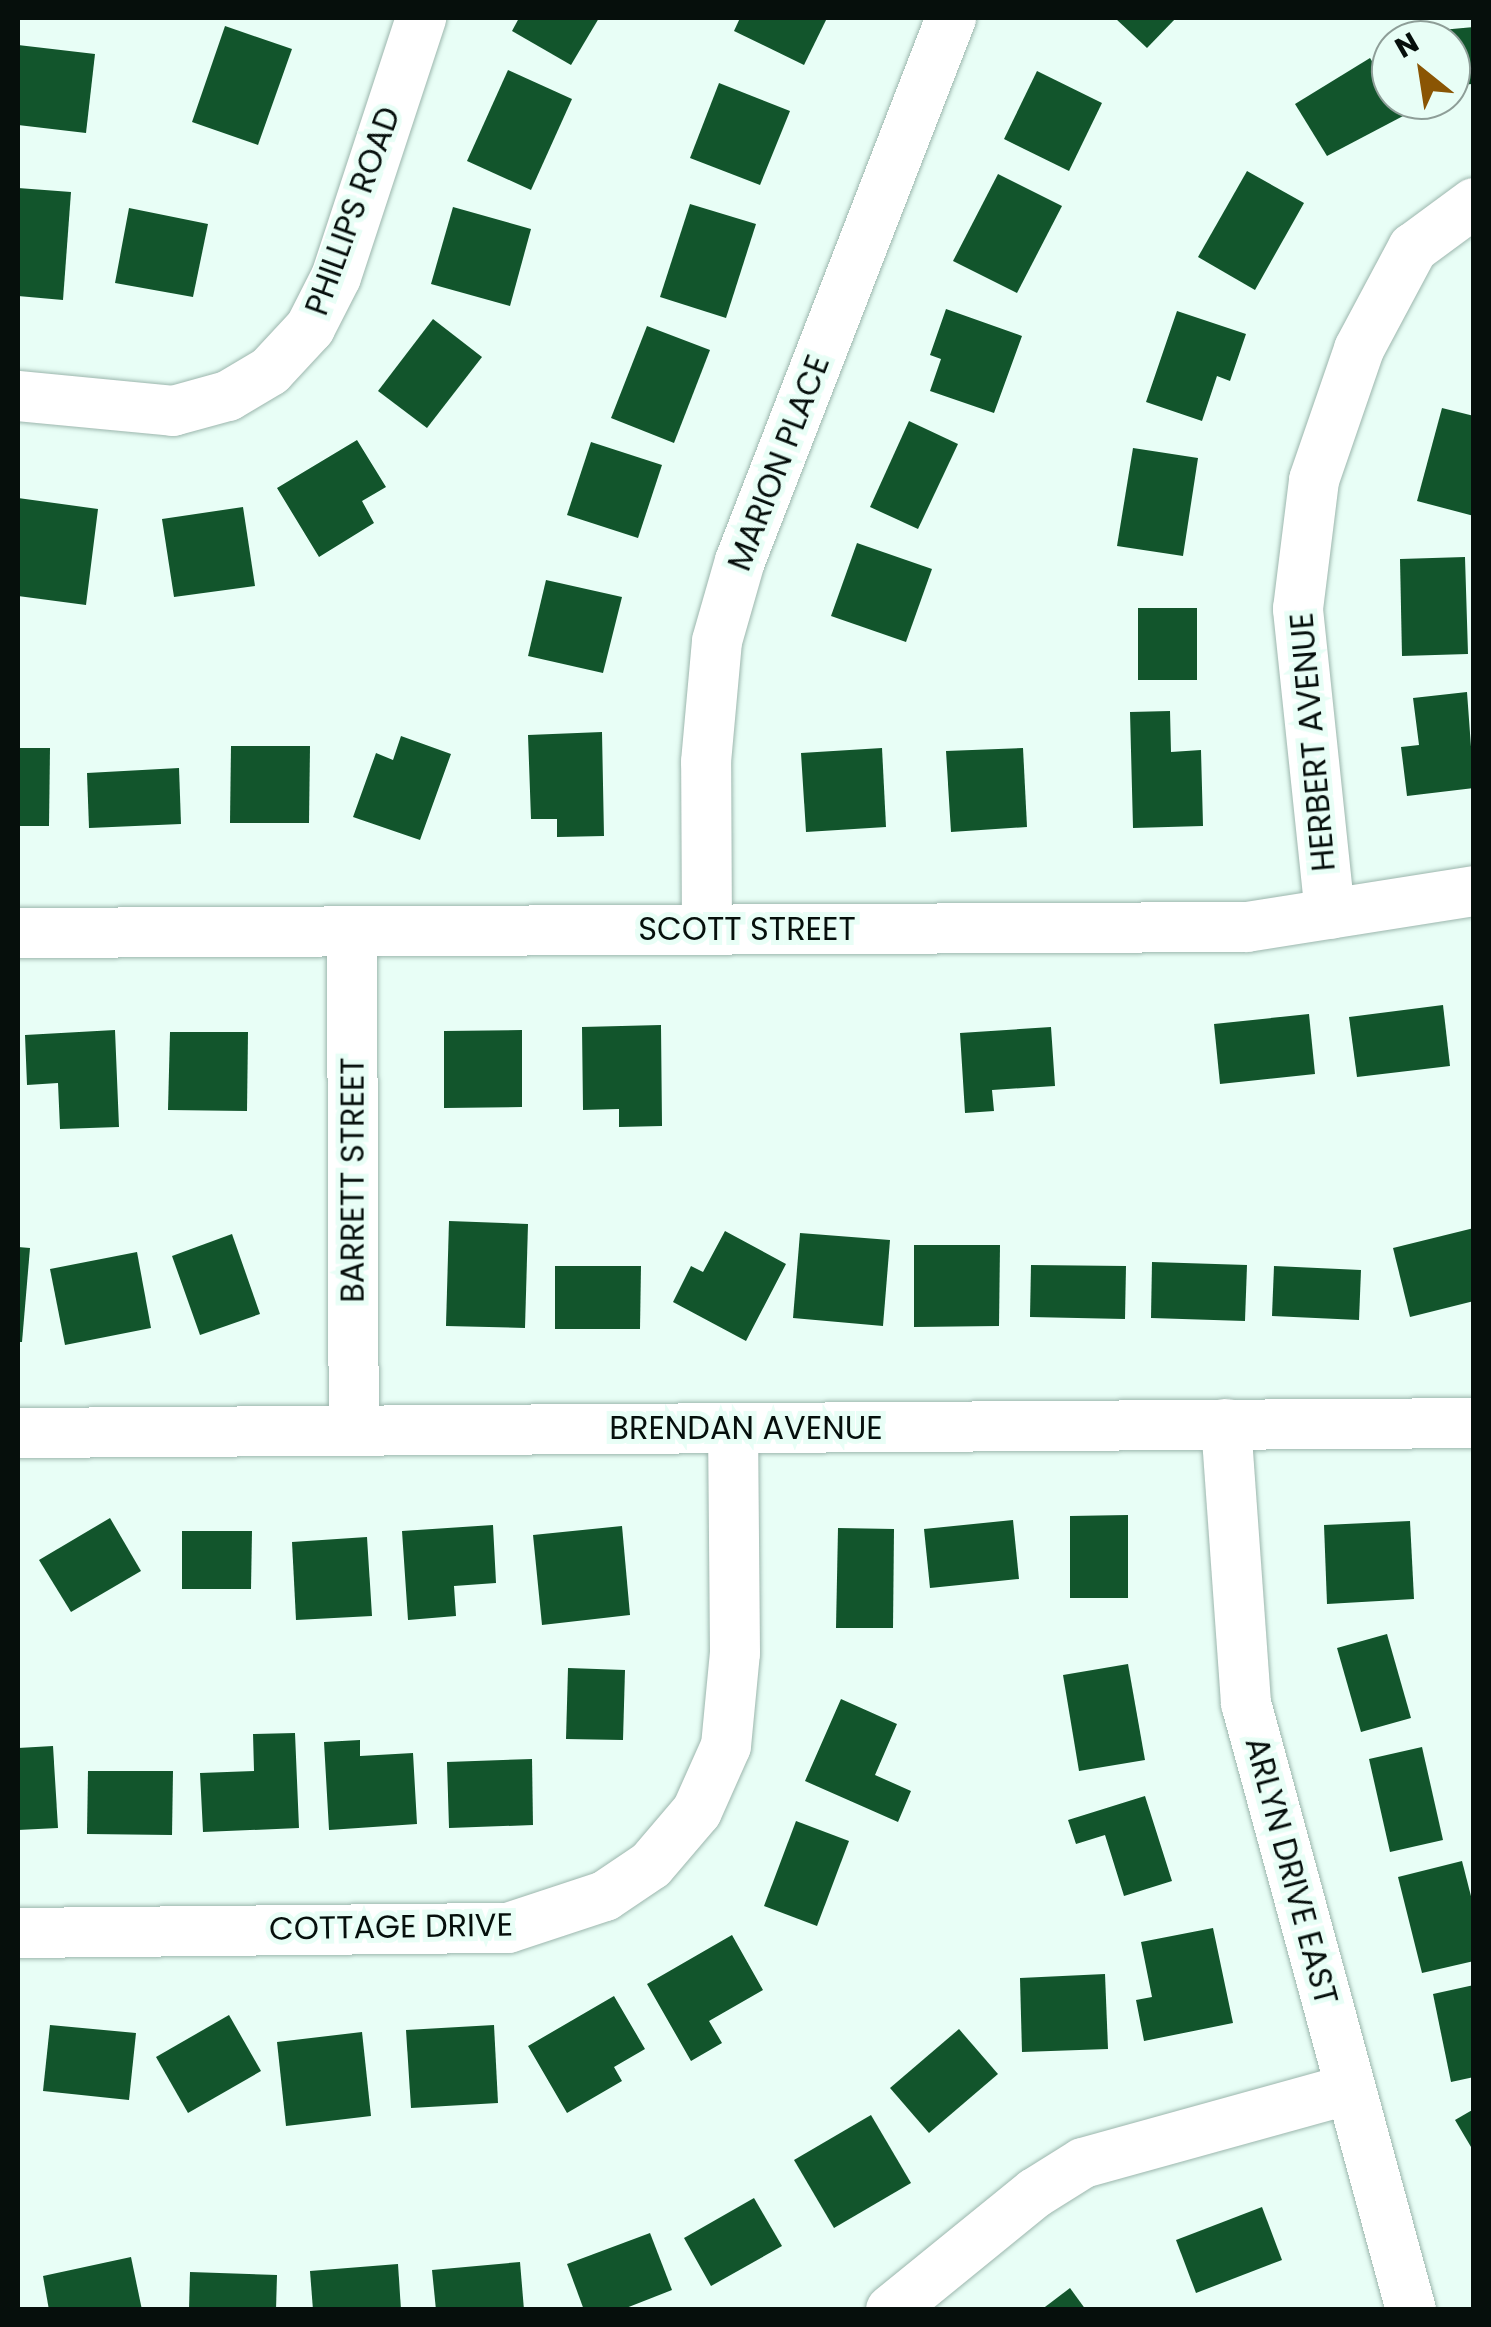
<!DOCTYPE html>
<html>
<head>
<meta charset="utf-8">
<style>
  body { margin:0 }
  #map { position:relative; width:1491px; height:2327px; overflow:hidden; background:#e8fef6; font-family:Poppins,sans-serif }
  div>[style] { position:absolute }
  .building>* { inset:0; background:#12552c }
  .roads { filter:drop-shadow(0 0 2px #9cb6ad) drop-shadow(0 0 2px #9cb6ad) }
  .minor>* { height:50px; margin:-25px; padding:0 25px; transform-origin:25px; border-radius:25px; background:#fff }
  span { translate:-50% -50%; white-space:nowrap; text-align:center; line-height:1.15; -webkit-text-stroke:10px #e8fef6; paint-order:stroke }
  .street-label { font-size:32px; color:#060f0c }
  .frame { position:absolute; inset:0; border:20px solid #060f0c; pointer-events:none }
  .north { position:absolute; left:1371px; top:20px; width:100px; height:100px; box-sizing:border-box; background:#e8fef6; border:2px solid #8e9e98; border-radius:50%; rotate:330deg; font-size:28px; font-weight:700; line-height:40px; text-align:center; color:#060f0c }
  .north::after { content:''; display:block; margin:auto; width:35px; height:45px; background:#8a5504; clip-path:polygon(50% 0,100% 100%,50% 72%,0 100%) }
</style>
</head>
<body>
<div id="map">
  <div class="building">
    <i style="clip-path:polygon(519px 18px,599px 18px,571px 65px,512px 31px)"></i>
    <i style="clip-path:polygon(740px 18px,827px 18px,804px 65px,734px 31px)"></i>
    <i style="clip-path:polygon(1115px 18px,1176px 18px,1147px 48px)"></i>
    <i style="clip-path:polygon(225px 26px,292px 49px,258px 145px,192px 122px)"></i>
    <i style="clip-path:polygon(1474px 27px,1474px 84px,1451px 85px,1451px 40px,1441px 40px,1441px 30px)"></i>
    <i style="clip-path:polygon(18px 45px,95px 54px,86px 133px,18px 125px)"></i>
    <i style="clip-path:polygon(1370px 58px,1405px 115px,1327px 156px,1295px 104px)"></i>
    <i style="clip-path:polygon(508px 70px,572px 99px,531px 190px,467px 161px)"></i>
    <i style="clip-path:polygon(1037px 71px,1102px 103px,1069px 171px,1004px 139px)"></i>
    <i style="clip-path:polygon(719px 83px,790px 111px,760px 185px,690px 158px)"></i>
    <i style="clip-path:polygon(1247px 171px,1304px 203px,1255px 290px,1198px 257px)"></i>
    <i style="clip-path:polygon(998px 174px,1062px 206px,1017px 293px,953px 261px)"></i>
    <i style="clip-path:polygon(18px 188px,71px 192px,63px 300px,18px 296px)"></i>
    <i style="clip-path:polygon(690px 204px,756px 224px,726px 318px,660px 297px)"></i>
    <i style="clip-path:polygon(453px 207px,531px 229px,510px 306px,431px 284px)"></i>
    <i style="clip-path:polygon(129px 208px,208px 224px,193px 297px,115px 283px)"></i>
    <i style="clip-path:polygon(946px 309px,1022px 336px,994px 413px,930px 391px,941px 359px,930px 355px)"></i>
    <i style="clip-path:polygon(1177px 311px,1246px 334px,1230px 381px,1217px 376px,1202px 421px,1146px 402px)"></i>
    <i style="clip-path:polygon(433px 319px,482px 357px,427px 428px,378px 391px)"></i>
    <i style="clip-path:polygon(647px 326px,710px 350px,674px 443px,611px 418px)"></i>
    <i style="clip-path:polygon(1442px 408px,1474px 416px,1474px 516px,1417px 501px)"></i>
    <i style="clip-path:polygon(909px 421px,958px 444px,918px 529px,870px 507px)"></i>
    <i style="clip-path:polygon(357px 440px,386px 487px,362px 501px,374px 523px,319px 557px,277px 488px)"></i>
    <i style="clip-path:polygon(591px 442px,662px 465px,638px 538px,567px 515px)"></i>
    <i style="clip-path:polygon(1133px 448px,1198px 458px,1183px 556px,1117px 546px)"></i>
    <i style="clip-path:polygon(18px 498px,98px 509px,86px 605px,18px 596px)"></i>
    <i style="clip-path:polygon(243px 507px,255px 586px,174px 597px,162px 519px)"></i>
    <i style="clip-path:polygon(857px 543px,932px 569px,906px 642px,831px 616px)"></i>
    <i style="clip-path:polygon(1465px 557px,1468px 654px,1402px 656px,1400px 559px)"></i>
    <i style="clip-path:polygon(546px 580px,622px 597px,603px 673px,528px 656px)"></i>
    <i style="clip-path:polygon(1138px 608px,1197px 608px,1197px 680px,1138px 680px)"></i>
    <i style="clip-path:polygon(1467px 692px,1474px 788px,1407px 796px,1401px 747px,1419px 745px,1413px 698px)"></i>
    <i style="clip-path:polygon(1170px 711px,1171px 752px,1201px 750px,1203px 826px,1133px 828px,1130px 712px)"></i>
    <i style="clip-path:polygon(602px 732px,604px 836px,557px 837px,557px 819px,531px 819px,528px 735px)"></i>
    <i style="clip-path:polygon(401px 736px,451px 754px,420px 840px,353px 817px,376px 753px,393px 760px)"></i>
    <i style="clip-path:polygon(231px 746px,310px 746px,309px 823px,230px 823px)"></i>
    <i style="clip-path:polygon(18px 748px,50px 748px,49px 826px,18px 826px)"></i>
    <i style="clip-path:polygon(882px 748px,886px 827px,806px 832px,801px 753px)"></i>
    <i style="clip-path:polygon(1023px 748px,1027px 827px,951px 832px,946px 751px)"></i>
    <i style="clip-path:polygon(179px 768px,181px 824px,89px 828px,87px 773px)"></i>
    <i style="clip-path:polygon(1443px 1005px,1450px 1066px,1357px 1077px,1349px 1017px)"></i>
    <i style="clip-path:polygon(1309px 1014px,1315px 1074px,1220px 1084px,1214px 1024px)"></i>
    <i style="clip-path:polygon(661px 1025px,662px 1126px,619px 1127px,619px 1109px,583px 1110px,582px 1027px)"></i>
    <i style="clip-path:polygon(1051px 1027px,1055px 1086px,992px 1090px,994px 1111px,965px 1113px,960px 1033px)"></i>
    <i style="clip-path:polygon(115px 1030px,119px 1127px,60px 1129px,58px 1083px,27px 1085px,25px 1035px)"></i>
    <i style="clip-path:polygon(522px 1030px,522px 1107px,444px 1108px,444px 1031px)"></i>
    <i style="clip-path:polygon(170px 1032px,248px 1032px,247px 1111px,168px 1110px)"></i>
    <i style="clip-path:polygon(449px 1221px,528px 1224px,525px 1328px,446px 1326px)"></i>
    <i style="clip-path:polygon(1474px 1228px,1474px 1301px,1410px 1317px,1393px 1248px)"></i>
    <i style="clip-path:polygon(725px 1231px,786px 1264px,746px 1341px,673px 1302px,691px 1266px,703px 1272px)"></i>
    <i style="clip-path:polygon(800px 1233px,890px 1240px,883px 1326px,793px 1318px)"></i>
    <i style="clip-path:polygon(232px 1234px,260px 1314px,200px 1335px,172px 1256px)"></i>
    <i style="clip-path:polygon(914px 1245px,1000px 1245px,999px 1326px,914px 1327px)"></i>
    <i style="clip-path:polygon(18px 1247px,30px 1248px,22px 1342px,18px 1342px)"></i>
    <i style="clip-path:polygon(137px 1252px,151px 1328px,65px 1345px,50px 1269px)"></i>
    <i style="clip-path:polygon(1152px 1262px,1247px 1265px,1245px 1321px,1151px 1318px)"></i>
    <i style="clip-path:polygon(1031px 1265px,1126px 1266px,1125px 1319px,1030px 1317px)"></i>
    <i style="clip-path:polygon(555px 1266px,641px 1266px,640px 1329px,555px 1329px)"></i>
    <i style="clip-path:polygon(1274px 1266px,1361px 1270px,1359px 1320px,1272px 1316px)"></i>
    <i style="clip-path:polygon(1128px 1515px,1128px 1598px,1070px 1598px,1070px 1516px)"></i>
    <i style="clip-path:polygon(110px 1518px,141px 1571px,71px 1612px,39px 1560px)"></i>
    <i style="clip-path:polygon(1013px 1520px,1019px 1579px,930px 1588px,924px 1529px)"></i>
    <i style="clip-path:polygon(1410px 1521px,1414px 1599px,1327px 1604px,1324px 1525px)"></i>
    <i style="clip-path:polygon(493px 1525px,496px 1583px,454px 1586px,456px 1616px,408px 1620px,402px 1531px)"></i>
    <i style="clip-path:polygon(622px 1526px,630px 1615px,542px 1625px,533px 1535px)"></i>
    <i style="clip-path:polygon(838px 1528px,894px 1529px,893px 1628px,836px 1628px)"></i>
    <i style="clip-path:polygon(182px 1531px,252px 1531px,251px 1589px,182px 1589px)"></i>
    <i style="clip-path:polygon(367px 1537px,372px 1616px,296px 1620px,292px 1542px)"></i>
    <i style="clip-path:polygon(1387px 1634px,1411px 1718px,1361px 1732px,1337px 1648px)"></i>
    <i style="clip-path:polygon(1128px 1664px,1145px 1760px,1079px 1771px,1063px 1675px)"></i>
    <i style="clip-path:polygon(568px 1668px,625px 1670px,623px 1740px,566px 1739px)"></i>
    <i style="clip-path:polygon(841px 1699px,897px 1724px,875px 1775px,911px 1791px,898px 1822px,805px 1781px)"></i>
    <i style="clip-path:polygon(295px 1733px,299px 1828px,203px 1832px,200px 1773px,254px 1771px,253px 1734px)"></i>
    <i style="clip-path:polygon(360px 1740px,360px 1756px,413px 1753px,417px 1824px,329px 1830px,324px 1742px)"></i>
    <i style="clip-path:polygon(53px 1746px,58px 1828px,18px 1830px,18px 1748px)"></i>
    <i style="clip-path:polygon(1422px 1747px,1443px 1840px,1390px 1852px,1369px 1759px)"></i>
    <i style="clip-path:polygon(532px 1759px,533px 1825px,449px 1828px,447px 1762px)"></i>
    <i style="clip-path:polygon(88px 1771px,173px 1771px,172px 1835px,87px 1834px)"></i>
    <i style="clip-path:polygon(1145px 1796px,1172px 1881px,1124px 1896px,1105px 1835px,1076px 1844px,1068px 1820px)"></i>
    <i style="clip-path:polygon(796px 1821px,849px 1841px,817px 1926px,764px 1906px)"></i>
    <i style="clip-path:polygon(1462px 1861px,1474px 1908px,1474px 1961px,1422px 1973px,1398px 1877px)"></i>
    <i style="clip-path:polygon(1213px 1928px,1233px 2023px,1144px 2041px,1136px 2000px,1152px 1997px,1141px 1942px)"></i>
    <i style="clip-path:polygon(732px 1935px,763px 1990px,709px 2021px,722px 2043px,691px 2061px,647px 1984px)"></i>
    <i style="clip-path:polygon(1105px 1974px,1108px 2049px,1022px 2052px,1020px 1978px)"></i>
    <i style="clip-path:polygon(1474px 1985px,1474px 2077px,1451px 2082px,1433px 1994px)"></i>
    <i style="clip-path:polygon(614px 1996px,645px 2049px,614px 2067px,622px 2081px,567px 2113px,528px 2046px)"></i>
    <i style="clip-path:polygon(229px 2015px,261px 2071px,188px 2113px,156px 2057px)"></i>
    <i style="clip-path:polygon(50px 2025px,136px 2033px,129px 2100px,43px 2091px)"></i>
    <i style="clip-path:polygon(494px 2025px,498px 2103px,411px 2108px,406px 2030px)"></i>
    <i style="clip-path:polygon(959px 2029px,998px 2074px,929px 2133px,890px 2088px)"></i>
    <i style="clip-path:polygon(362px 2032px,371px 2116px,286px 2126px,277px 2042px)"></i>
    <i style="clip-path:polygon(1474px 2109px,1474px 2152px,1455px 2120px)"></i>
    <i style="clip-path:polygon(871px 2115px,911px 2183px,834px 2228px,794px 2160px)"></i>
    <i style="clip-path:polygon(754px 2198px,782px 2246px,711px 2286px,684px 2238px)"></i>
    <i style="clip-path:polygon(1262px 2207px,1282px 2260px,1196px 2293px,1176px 2240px)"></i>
    <i style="clip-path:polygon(650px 2233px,672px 2290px,621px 2310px,584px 2310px,567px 2264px)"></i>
    <i style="clip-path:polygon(131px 2257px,142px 2310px,49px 2310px,43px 2276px)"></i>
    <i style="clip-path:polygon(520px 2262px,524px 2310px,436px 2310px,432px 2270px)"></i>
    <i style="clip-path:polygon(398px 2264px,401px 2310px,313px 2310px,310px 2271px)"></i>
    <i style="clip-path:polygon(190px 2272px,277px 2275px,276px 2310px,189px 2310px)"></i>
    <i style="clip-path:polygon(1070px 2288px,1086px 2310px,1041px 2310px)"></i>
  </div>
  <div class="roads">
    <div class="minor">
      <i style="left:18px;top:396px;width:156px;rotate:5.5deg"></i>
      <i style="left:173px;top:411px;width:57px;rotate:-15.3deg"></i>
      <i style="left:228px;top:396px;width:49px;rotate:-30.8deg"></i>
      <i style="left:270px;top:371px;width:59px;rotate:-47.1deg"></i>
      <i style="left:310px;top:328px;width:57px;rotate:-63deg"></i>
      <i style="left:336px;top:277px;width:273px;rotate:-71.8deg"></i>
      <i style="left:1330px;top:914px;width:307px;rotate:-96deg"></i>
      <i style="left:1298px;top:609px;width:130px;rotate:-82.9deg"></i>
      <i style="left:1314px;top:480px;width:139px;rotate:-71deg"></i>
      <i style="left:1359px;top:349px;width:115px;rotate:-61.9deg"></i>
      <i style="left:1413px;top:248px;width:76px;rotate:-36.4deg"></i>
      <i style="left:707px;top:929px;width:167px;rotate:-90.3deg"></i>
      <i style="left:706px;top:762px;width:121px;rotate:-84.8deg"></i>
      <i style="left:717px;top:641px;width:83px;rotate:-74deg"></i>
      <i style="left:740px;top:561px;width:583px;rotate:-68.76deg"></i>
      <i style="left:352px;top:932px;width:497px;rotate:89.8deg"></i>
      <i style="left:18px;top:933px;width:1229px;rotate:-0.28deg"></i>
      <i style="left:1247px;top:927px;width:230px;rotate:-9deg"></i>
      <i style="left:1226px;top:1424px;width:280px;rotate:85.9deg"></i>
      <i style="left:1246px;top:1703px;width:629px;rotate:74.79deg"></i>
      <i style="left:18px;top:1433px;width:1456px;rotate:-0.39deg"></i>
      <i style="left:18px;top:1933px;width:490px;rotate:-0.6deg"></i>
      <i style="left:508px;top:1928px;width:102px;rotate:-18.3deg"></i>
      <i style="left:605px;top:1896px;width:55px;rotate:-34deg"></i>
      <i style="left:651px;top:1865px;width:71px;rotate:-49.6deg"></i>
      <i style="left:697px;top:1811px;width:71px;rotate:-66deg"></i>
      <i style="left:726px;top:1746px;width:93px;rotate:-84.5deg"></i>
      <i style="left:735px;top:1653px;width:224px;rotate:-90.5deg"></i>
      <i style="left:891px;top:2310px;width:186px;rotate:-39.1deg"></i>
      <i style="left:1035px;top:2193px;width:57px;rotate:-32deg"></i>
      <i style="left:1083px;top:2163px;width:276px;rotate:-15.5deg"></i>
    </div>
  </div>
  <div class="street-label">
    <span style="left:353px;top:211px;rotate:-70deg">PHILLIPS ROAD</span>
    <span style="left:779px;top:463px;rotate:-69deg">MARION PLACE</span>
    <span style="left:1313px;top:742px;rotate:-95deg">HERBERT AVENUE</span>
    <span style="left:747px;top:929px">SCOTT STREET</span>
    <span style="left:353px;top:1180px;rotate:-90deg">BARRETT STREET</span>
    <span style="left:746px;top:1428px">BRENDAN AVENUE</span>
    <span style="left:1291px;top:1871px;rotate:75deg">ARLYN DRIVE EAST</span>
    <span style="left:391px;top:1927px;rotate:-1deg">COTTAGE DRIVE</span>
  </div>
  <div class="frame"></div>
  <div class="north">N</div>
</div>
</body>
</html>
